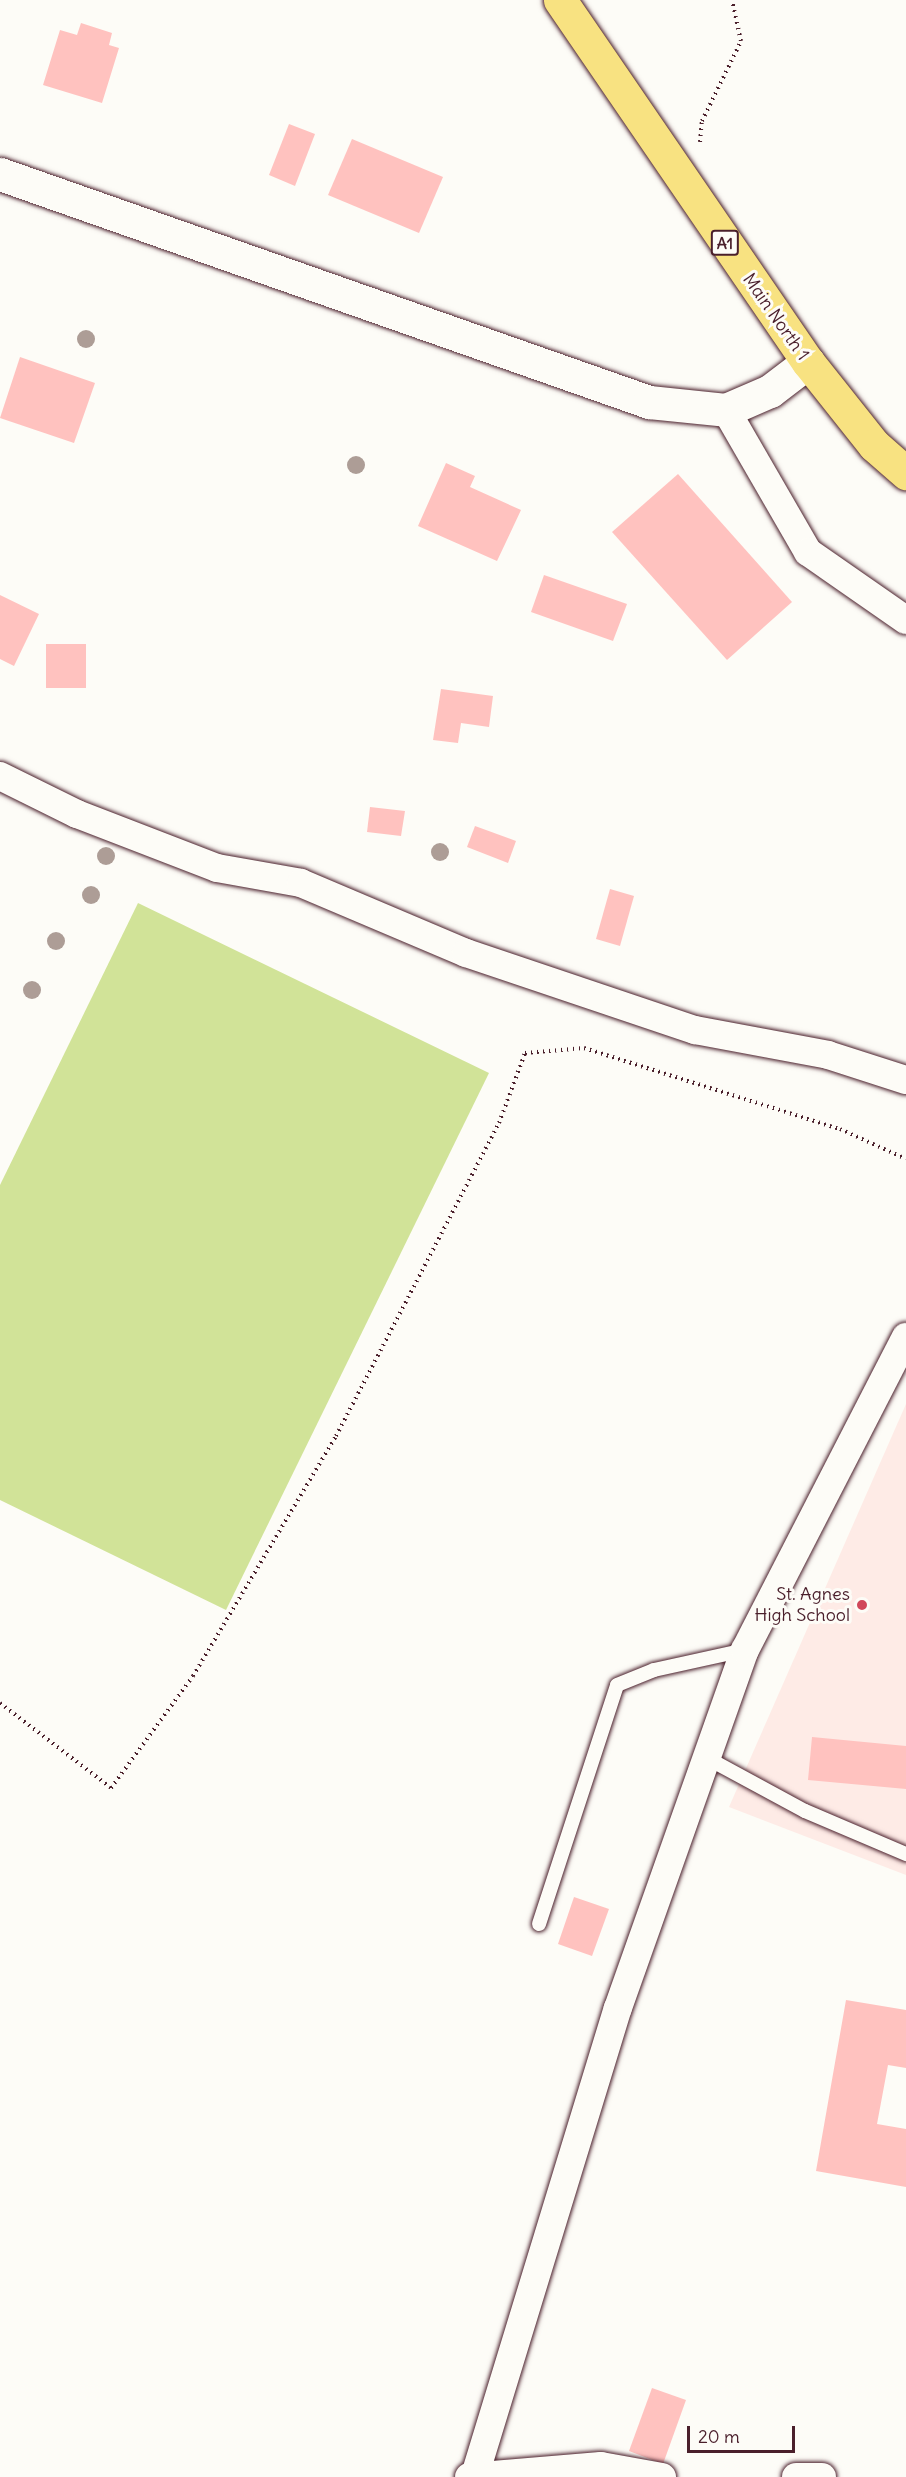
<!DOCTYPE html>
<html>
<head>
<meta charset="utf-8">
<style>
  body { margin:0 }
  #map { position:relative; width:906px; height:2477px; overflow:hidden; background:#fdfcf7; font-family:Delius,sans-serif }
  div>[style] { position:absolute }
  .built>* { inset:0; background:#feebe6 }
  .green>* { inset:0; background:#d1e398 }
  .building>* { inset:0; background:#ffc2bf }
  .path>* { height:4px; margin-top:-2px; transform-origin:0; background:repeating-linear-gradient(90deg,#4a1f2b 0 1.5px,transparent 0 6px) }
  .roads { filter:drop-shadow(0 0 2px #4a1f2b) drop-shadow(0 0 2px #4a1f2b) }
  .service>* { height:14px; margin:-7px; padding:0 7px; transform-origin:7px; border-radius:7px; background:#fdfcf7 }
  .minor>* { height:28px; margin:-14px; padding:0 14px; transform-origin:14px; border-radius:14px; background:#fdfcf7 }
  .tertiary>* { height:33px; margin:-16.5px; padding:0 16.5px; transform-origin:16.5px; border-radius:16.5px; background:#fdfcf7 }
  .primary>* { height:33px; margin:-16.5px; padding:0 16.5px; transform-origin:16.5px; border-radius:16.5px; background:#f8e281 }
  .trees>* { width:18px; height:18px; margin:-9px; border-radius:50%; background:#ad9d96 }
  .dots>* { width:16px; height:16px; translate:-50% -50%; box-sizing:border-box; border:3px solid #fdfcf7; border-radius:50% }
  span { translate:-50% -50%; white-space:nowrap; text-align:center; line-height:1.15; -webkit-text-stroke:6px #fdfcf7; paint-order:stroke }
  .shield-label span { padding:2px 4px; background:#fdfcf7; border:2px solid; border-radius:4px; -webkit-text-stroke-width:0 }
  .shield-label { font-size:16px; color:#4a1f2b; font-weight:700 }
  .street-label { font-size:18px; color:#4a1f2b }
  .poi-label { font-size:18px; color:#4a1f2b }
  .right { translate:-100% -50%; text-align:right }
  .scale { position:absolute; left:687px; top:2426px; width:108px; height:27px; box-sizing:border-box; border:3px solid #4a1f2b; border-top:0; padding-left:8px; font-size:18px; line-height:21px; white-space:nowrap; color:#4a1f2b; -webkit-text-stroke:4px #fdfcf7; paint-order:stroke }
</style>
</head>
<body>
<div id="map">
  <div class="built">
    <i style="clip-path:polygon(906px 1404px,906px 1875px,729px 1807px)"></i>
  </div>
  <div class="green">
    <i style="clip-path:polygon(138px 903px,489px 1073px,226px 1610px,0 1500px,0 1185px)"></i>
  </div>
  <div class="building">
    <i style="clip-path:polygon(81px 23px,112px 33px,109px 45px,119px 48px,102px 103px,43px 85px,60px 30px,77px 35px)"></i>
    <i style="clip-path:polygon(289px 124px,315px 134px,295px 186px,269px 175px)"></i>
    <i style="clip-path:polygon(352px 139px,443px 177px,419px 233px,328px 195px)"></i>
    <i style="clip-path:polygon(20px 357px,95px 383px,74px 443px,0 418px)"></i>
    <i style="clip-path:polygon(446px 463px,475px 476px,470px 487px,521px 510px,497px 561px,418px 526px)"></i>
    <i style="clip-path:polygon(678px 474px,792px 602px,727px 660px,612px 532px)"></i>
    <i style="clip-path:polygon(544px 575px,627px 604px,613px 641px,531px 612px)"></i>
    <i style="clip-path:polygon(0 595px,39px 614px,14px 666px,0 659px)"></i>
    <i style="clip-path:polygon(46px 644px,86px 644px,86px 688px,46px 688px)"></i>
    <i style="clip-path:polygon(441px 689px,493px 696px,489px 727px,461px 723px,458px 743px,433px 740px)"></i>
    <i style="clip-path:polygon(370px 807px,405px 811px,401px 836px,367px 832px)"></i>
    <i style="clip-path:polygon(475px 826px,516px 841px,508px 863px,467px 847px)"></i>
    <i style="clip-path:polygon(610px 889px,634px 896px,620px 946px,596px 939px)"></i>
    <i style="clip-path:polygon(812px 1737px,906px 1746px,906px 1789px,808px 1780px)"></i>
    <i style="clip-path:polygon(574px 1897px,609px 1909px,592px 1956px,558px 1944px)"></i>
    <i style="clip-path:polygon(846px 2000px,906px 2010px,906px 2068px,888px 2065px,877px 2124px,906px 2129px,906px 2187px,816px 2171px)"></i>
    <i style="clip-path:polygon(652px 2388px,686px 2400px,663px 2464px,629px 2451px)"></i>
  </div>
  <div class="path">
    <i style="left:700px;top:142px;width:21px;rotate:-85deg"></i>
    <i style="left:702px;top:121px;width:89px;rotate:-64deg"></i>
    <i style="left:741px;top:41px;width:42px;rotate:-102.4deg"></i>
    <i style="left:0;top:1703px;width:140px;rotate:37.4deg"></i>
    <i style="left:111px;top:1788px;width:139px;rotate:-53.8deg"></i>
    <i style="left:193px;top:1676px;width:279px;rotate:-59.2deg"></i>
    <i style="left:336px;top:1436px;width:353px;rotate:-62.5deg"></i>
    <i style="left:499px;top:1123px;width:75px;rotate:-69.6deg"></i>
    <i style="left:525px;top:1053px;width:59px;rotate:-4.8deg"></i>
    <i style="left:584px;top:1048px;width:269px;rotate:17.6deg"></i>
    <i style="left:840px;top:1129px;width:72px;rotate:24.4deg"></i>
  </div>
  <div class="roads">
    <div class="service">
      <i style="left:707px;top:1758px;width:111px;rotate:28.4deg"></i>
      <i style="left:805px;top:1811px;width:110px;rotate:23.1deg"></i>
      <i style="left:539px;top:1924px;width:251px;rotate:-71.9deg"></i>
      <i style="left:617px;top:1685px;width:40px;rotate:-22deg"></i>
      <i style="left:654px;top:1670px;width:93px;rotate:-12.4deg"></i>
    </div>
    <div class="minor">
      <i style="left:726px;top:410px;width:164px;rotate:60deg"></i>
      <i style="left:808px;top:552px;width:119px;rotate:34.8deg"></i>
      <i style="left:0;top:776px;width:86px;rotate:26.3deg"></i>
      <i style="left:77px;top:814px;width:150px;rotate:21.1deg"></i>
      <i style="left:217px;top:868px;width:85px;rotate:10.1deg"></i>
      <i style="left:301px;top:883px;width:179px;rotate:23deg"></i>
      <i style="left:466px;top:953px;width:242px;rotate:18.6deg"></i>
      <i style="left:695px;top:1030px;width:135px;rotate:10.6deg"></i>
      <i style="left:828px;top:1055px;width:82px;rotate:17.8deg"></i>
      <i style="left:475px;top:2475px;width:488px;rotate:-73deg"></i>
      <i style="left:618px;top:2008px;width:380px;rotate:-70.5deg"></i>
      <i style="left:745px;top:1650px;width:352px;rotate:-62.8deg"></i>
      <i style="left:469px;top:2477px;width:132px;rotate:-4.8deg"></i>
      <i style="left:601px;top:2466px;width:62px;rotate:10.2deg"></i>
      <i style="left:796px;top:2477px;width:26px"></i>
    </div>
    <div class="tertiary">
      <i style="left:0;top:174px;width:688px;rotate:19.36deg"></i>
      <i style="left:649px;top:402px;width:77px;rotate:5.9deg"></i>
      <i style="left:726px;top:410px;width:48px;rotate:-23.4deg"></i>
      <i style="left:770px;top:391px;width:48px;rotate:-37.3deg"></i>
    </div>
    <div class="primary">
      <i style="left:560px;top:0;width:439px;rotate:55.6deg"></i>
      <i style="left:808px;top:362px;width:106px;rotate:51.5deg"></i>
      <i style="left:874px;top:445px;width:43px;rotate:41.2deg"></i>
    </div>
  </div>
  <div class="trees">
    <i style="left:86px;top:339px"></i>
    <i style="left:356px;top:465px"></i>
    <i style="left:440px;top:852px"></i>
    <i style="left:106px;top:856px"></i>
    <i style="left:91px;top:895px"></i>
    <i style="left:56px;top:941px"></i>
    <i style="left:32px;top:990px"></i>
  </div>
  <div class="dots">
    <i style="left:862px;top:1605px;background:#d1495b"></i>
  </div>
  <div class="shield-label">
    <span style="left:725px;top:243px">A1</span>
  </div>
  <div class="street-label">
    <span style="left:776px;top:317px;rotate:55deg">Main North 1</span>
  </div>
  <div class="poi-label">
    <span class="right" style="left:850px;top:1605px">St. Agnes<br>High School</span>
  </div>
  <div class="scale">20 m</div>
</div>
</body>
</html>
